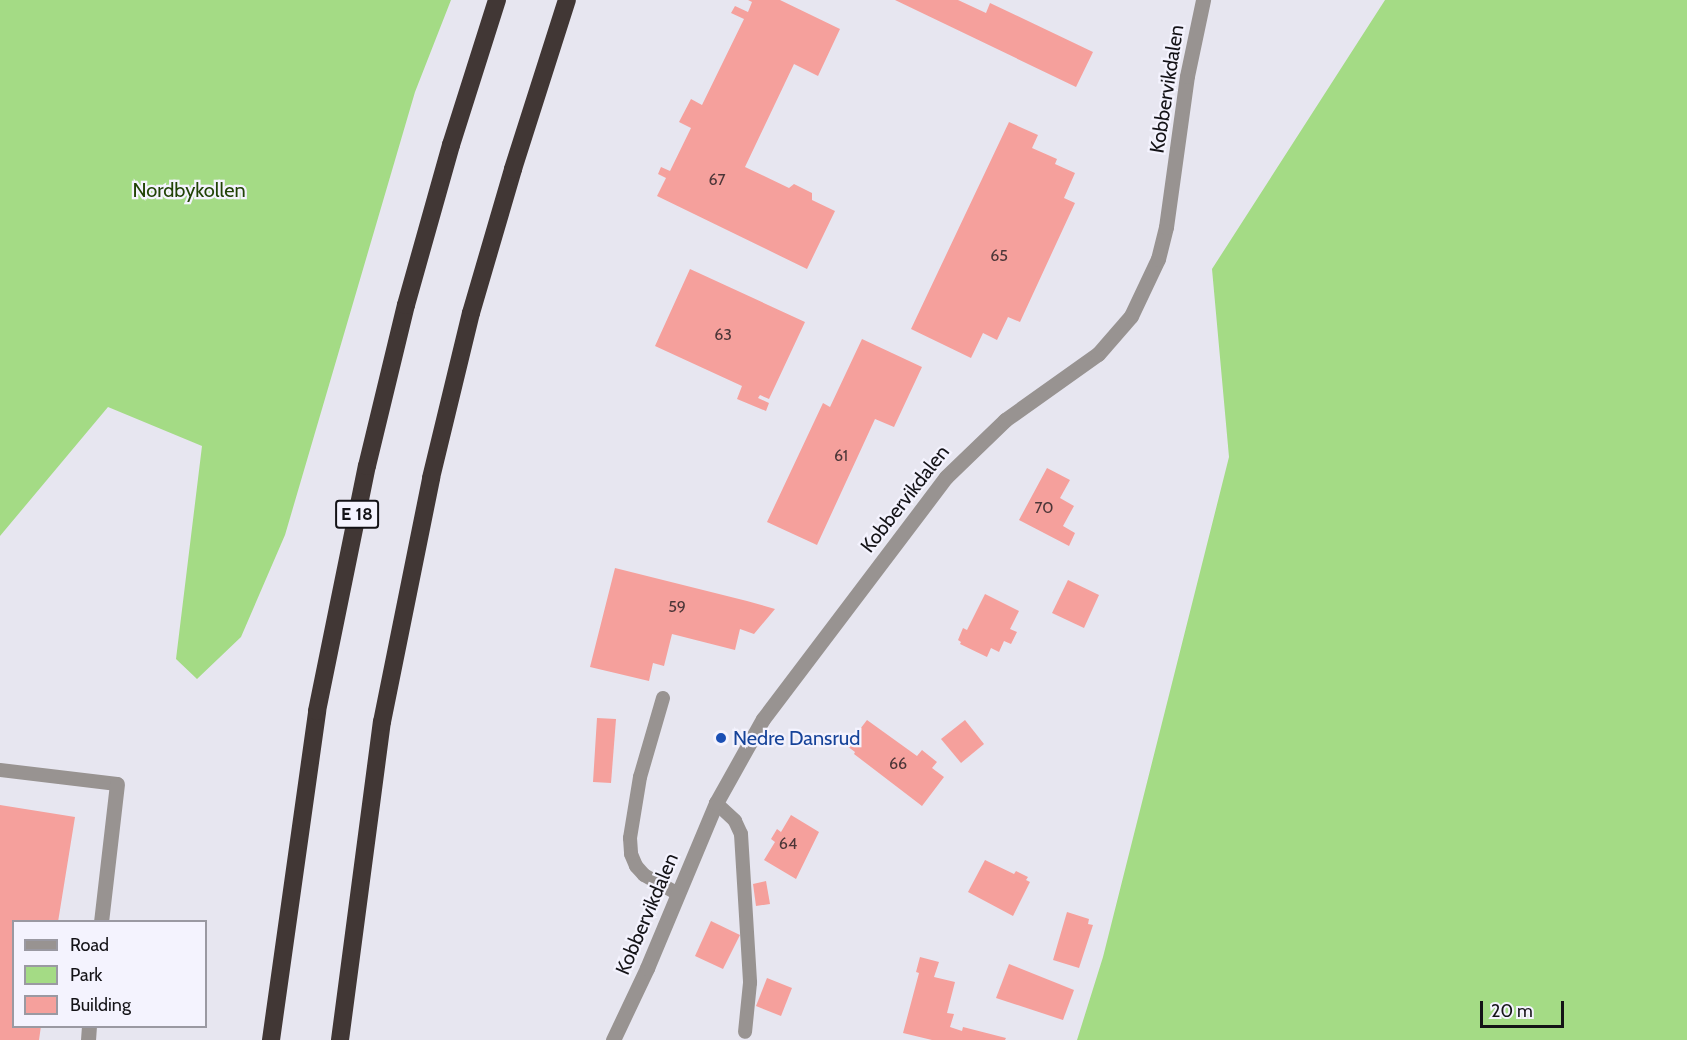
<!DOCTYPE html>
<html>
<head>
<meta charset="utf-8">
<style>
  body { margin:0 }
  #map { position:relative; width:1687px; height:1040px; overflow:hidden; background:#e7e6f0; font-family:Cabin,sans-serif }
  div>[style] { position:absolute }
  .green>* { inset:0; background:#a4db85 }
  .building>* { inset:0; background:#f5a09c }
  .lane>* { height:14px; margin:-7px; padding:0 7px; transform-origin:7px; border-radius:7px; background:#989391 }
  .street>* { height:15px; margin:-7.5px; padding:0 7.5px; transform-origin:7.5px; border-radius:7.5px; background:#989391 }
  .highway>* { height:18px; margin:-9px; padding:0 9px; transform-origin:9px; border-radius:9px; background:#413735 }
  .dots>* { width:16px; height:16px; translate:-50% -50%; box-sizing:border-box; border:3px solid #f4f3fe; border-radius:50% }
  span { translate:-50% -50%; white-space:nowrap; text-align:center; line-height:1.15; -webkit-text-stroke:4.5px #f4f3fe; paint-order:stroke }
  .number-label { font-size:16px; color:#4c3638 }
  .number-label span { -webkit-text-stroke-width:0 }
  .shield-label span { padding:2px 4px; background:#f4f3fe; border:2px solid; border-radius:4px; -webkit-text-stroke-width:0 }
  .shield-label { font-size:18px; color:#141317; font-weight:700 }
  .street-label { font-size:20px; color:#141317 }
  .park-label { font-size:20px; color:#214306 }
  .transit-label { font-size:20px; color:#164399 }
  .left { translate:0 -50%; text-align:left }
  .legend { position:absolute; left:12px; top:920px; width:195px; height:108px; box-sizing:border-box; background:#f4f3fe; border:2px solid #9a99a2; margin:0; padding:8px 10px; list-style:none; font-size:18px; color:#141317 }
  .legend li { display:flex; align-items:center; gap:12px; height:30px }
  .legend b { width:30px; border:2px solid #9a99a2 }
  .scale { position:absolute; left:1480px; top:1001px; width:84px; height:27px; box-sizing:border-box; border:3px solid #141317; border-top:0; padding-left:8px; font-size:18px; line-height:21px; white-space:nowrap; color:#141317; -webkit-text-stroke:4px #f4f3fe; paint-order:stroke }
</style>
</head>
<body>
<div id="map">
  <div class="green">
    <i style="clip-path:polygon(0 0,451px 0,415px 92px,285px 535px,241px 637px,197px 679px,176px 659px,202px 446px,108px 407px,0 536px)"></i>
    <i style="clip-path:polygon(1385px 0,1687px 0,1687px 1040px,1077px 1040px,1103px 957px,1229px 457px,1212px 269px)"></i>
  </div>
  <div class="building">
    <i style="clip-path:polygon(748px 0,780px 0,840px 29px,818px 76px,794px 64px,745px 167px,789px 188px,794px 184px,812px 193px,812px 200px,835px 211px,807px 269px,657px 196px,666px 178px,658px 174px,661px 167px,670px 171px,691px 128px,679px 122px,691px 99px,702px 105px,744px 19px,731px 13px,735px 6px,748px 12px,752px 2px)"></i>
    <i style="clip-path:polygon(895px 0,958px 0,986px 13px,990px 3px,1093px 52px,1076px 87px)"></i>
    <i style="clip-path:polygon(1009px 122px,1038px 135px,1032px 148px,1057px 159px,1055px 164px,1075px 173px,1064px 198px,1075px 203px,1020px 322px,1008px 317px,997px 340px,983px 333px,971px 358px,911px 329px)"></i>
    <i style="clip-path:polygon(690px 269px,805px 322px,769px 399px,760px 395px,758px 398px,769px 403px,766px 411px,737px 399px,742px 386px,655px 346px)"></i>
    <i style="clip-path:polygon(862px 339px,922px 367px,894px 427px,875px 419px,817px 545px,767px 522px,823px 403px,830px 407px)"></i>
    <i style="clip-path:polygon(1047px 468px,1070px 480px,1060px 498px,1074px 506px,1063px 526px,1075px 533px,1069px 546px,1019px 520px)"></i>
    <i style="clip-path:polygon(615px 568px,747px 601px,775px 609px,754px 634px,740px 629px,735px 650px,672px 634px,664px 666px,653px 663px,649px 681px,590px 667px)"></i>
    <i style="clip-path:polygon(1068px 580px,1099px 595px,1084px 628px,1052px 613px)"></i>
    <i style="clip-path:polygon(985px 594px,1019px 611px,1010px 629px,1017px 632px,1011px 644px,1004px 641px,999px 652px,991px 648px,987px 657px,960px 644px,961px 642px,958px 640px,963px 628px,967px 630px)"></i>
    <i style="clip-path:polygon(597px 718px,616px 719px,611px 783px,593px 782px)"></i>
    <i style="clip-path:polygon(867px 720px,917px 756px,922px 750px,937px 762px,932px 768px,944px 777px,922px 806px,854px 754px,855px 752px,847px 746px)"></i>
    <i style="clip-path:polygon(965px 720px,984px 744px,961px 763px,941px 739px)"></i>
    <i style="clip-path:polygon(0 805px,75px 817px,58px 922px,14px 922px,14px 1026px,41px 1026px,39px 1040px,0 1040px)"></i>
    <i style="clip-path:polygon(791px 815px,819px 832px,796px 879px,764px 860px,775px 842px,771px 839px,777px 829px,781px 832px)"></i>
    <i style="clip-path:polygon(985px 860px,1014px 874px,1016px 871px,1028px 877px,1026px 880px,1030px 882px,1013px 916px,968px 892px)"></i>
    <i style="clip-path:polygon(766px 881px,770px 904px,756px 906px,753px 884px)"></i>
    <i style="clip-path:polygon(1067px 912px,1089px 919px,1088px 924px,1093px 925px,1079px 968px,1053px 960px)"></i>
    <i style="clip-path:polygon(711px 921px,740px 935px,723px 969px,695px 956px)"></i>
    <i style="clip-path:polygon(920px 957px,939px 962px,934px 977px,955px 982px,947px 1013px,954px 1014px,950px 1027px,962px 1031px,963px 1027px,1006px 1038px,1005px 1040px,932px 1040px,903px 1033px,919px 973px,916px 972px)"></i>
    <i style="clip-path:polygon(1009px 964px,1074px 990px,1063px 1020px,996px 998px)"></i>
    <i style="clip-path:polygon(767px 978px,792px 988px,781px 1016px,756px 1006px)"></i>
  </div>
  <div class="lane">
    <i style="left:663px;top:698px;width:82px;rotate:106.2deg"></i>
    <i style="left:640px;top:777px;width:62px;rotate:99.3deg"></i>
    <i style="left:630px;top:838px;width:16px;rotate:86deg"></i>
    <i style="left:631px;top:854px;width:13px;rotate:67deg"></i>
    <i style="left:636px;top:866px;width:12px;rotate:48deg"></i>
    <i style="left:644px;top:875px;width:39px;rotate:29deg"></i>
    <i style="left:0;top:770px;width:118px;rotate:6.8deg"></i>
    <i style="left:716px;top:803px;width:26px;rotate:43deg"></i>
    <i style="left:735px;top:821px;width:14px;rotate:65deg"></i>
    <i style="left:741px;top:834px;width:149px;rotate:86.5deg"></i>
    <i style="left:750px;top:983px;width:49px;rotate:95.8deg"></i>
  </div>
  <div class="street">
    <i style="left:101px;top:922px;width:139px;rotate:-83.4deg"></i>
    <i style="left:88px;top:1040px;width:14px;rotate:-86deg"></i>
    <i style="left:613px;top:1040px;width:80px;rotate:-64.7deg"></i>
    <i style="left:647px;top:968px;width:179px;rotate:-67.3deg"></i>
    <i style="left:716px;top:803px;width:96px;rotate:-60.8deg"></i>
    <i style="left:763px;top:719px;width:303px;rotate:-52.9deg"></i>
    <i style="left:946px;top:477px;width:82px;rotate:-44deg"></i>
    <i style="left:1005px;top:420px;width:114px;rotate:-35.4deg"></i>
    <i style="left:1098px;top:354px;width:50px;rotate:-49deg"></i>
    <i style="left:1131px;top:316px;width:63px;rotate:-64.7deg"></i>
    <i style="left:1158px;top:259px;width:33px;rotate:-76deg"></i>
    <i style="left:1166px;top:227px;width:152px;rotate:-82.1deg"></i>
    <i style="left:1187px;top:76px;width:78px;rotate:-78.1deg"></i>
  </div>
  <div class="highway">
    <i style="left:271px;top:1040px;width:332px;rotate:-82deg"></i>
    <i style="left:317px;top:711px;width:250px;rotate:-78.5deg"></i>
    <i style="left:367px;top:466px;width:166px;rotate:-76.4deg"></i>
    <i style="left:406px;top:305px;width:166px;rotate:-74.3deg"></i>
    <i style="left:451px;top:145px;width:152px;rotate:-72.4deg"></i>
    <i style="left:340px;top:1040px;width:321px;rotate:-82.5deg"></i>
    <i style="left:382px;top:722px;width:249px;rotate:-78.6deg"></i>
    <i style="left:431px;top:478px;width:170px;rotate:-76.4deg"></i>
    <i style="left:471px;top:313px;width:150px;rotate:-73.7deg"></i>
    <i style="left:513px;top:169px;width:177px;rotate:-72.3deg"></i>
  </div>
  <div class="dots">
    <i style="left:721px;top:738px;background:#1a4fb4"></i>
  </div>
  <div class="number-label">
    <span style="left:717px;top:180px">67</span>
    <span style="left:999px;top:256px">65</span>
    <span style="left:723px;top:335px">63</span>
    <span style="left:841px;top:456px">61</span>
    <span style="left:1044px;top:508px">70</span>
    <span style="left:677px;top:607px">59</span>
    <span style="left:898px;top:764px">66</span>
    <span style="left:788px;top:844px">64</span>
  </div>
  <div class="shield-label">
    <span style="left:357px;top:514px">E 18</span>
  </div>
  <div class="street-label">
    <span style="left:1167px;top:89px;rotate:-81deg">Kobbervikdalen</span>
    <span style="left:905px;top:499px;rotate:-52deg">Kobbervikdalen</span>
    <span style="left:647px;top:914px;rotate:-67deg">Kobbervikdalen</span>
  </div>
  <div class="park-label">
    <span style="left:189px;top:190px">Nordbykollen</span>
  </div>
  <div class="transit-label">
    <span class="left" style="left:733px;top:738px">Nedre Dansrud</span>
  </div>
  <ul class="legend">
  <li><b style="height:8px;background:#989391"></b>Road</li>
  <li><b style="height:16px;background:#a4db85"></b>Park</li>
  <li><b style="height:16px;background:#f5a09c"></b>Building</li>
  </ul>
  <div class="scale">20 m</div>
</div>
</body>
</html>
